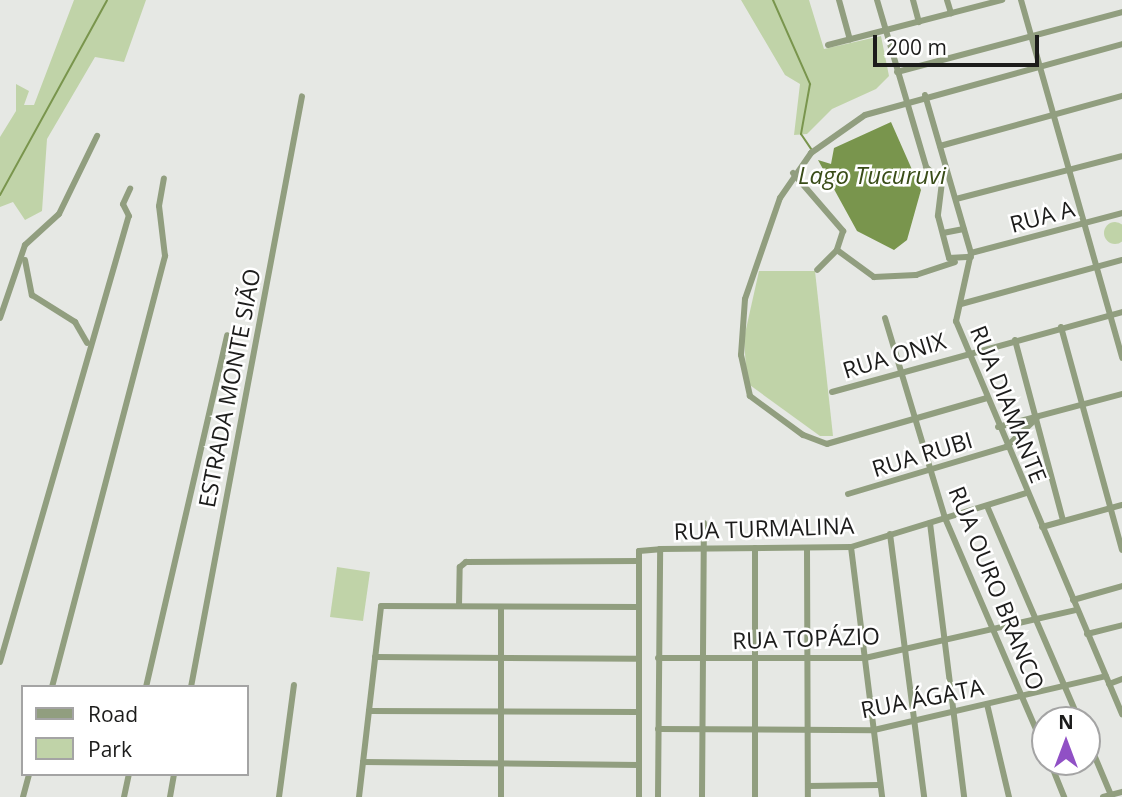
<!DOCTYPE html>
<html>
<head>
<meta charset="utf-8">
<style>
  body { margin:0 }
  #map { position:relative; width:1122px; height:797px; overflow:hidden; background:#e6e8e4; font-family:"Open Sans",sans-serif }
  div>[style] { position:absolute }
  .green>* { inset:0; background:#c0d3a8 }
  .round { border-radius:50% }
  .water>* { inset:0; background:#79954d }
  .stream>* { height:2px; margin:-1px; padding:0 1px; transform-origin:1px; border-radius:1px; background:#79954d }
  .street>* { height:6px; margin:-3px; padding:0 3px; transform-origin:3px; border-radius:3px; background:#919e7f }
  span { translate:-50% -50%; white-space:nowrap; text-align:center; line-height:1.15; -webkit-text-stroke:5px #fff; paint-order:stroke }
  .street-label { font-size:23px; color:#1c1c1b }
  .water-label { font-size:24px; color:#394c18; font-style:italic }
  .legend { position:absolute; left:21px; top:685px; width:228px; height:91px; box-sizing:border-box; background:#fff; border:2px solid #a4a4a4; margin:0; padding:9px 12px; list-style:none; font-size:21px; color:#1c1c1b }
  .legend li { display:flex; align-items:center; gap:14px; height:35px }
  .legend b { width:35px; border:2px solid #a4a4a4 }
  .north { position:absolute; left:1031px; top:706px; width:70px; height:70px; box-sizing:border-box; background:#fff; border:2px solid #a4a4a4; border-radius:50%; rotate:0deg; font-size:19px; font-weight:700; line-height:28px; text-align:center; color:#1c1c1b }
  .north::after { content:''; display:block; margin:auto; width:24px; height:32px; background:#9050c5; clip-path:polygon(50% 0,100% 100%,50% 72%,0 100%) }
  .scale { position:absolute; left:873px; top:35px; width:166px; height:32px; box-sizing:border-box; border:4px solid #1c1c1b; border-top:0; padding-left:9px; font-size:21px; line-height:24px; white-space:nowrap; color:#1c1c1b; -webkit-text-stroke:5px #fff; paint-order:stroke }
</style>
</head>
<body>
<div id="map">
  <div class="green">
    <i style="clip-path:polygon(74px 0,146px 0,124px 62px,95px 57px,47px 139px,42px 211px,25px 220px,13px 202px,0 207px,0 137px,16px 111px,16px 84px,29px 91px,24px 105px,34px 105px)"></i>
    <i style="clip-path:polygon(741px 0,809px 0,824px 49px,881px 36px,889px 76px,876px 89px,832px 109px,807px 134px,794px 135px,800px 84px,785px 75px)"></i>
    <i class="round" style="left:1104px;top:222px;width:22px;height:22px"></i>
    <i style="clip-path:polygon(759px 271px,815px 271px,833px 436px,820px 436px,747px 383px,744px 338px)"></i>
    <i style="clip-path:polygon(337px 567px,370px 572px,363px 621px,330px 617px)"></i>
  </div>
  <div class="water">
    <i style="clip-path:polygon(891px 122px,921px 190px,907px 240px,894px 250px,857px 231px,818px 160px,831px 164px,834px 148px)"></i>
  </div>
  <div class="stream">
    <i style="left:773px;top:0;width:92px;rotate:66.2deg"></i>
    <i style="left:810px;top:84px;width:51px;rotate:100.2deg"></i>
    <i style="left:801px;top:134px;width:18px;rotate:56deg"></i>
    <i style="left:0;top:195px;width:222px;rotate:-61.2deg"></i>
  </div>
  <div class="street">
    <i style="left:839px;top:0;width:41px;rotate:74.6deg"></i>
    <i style="left:877px;top:0;width:174px;rotate:73.6deg"></i>
    <i style="left:926px;top:167px;width:22px;rotate:43deg"></i>
    <i style="left:942px;top:182px;width:34px;rotate:97deg"></i>
    <i style="left:938px;top:216px;width:43px;rotate:75.3deg"></i>
    <i style="left:949px;top:258px;width:22px;rotate:-3deg"></i>
    <i style="left:913px;top:0;width:23px;rotate:75deg"></i>
    <i style="left:947px;top:0;width:14px;rotate:73deg"></i>
    <i style="left:1021px;top:0;width:372px;rotate:74.2deg"></i>
    <i style="left:828px;top:45px;width:180px;rotate:-14.5deg"></i>
    <i style="left:897px;top:72px;width:233px;rotate:-14.9deg"></i>
    <i style="left:925px;top:95px;width:165px;rotate:73.8deg"></i>
    <i style="left:971px;top:253px;width:70px;rotate:102.4deg"></i>
    <i style="left:956px;top:321px;width:427px;rotate:67.1deg"></i>
    <i style="left:940px;top:146px;width:189px;rotate:-15.4deg"></i>
    <i style="left:793px;top:173px;width:77px;rotate:49.2deg"></i>
    <i style="left:843px;top:231px;width:20px;rotate:108deg"></i>
    <i style="left:837px;top:250px;width:28px;rotate:135deg"></i>
    <i style="left:956px;top:199px;width:171px;rotate:-14.5deg"></i>
    <i style="left:943px;top:233px;width:21px;rotate:-11deg"></i>
    <i style="left:837px;top:250px;width:46px;rotate:36.1deg"></i>
    <i style="left:874px;top:277px;width:42px;rotate:-2.7deg"></i>
    <i style="left:916px;top:275px;width:41px;rotate:-18.4deg"></i>
    <i style="left:971px;top:253px;width:156px;rotate:-14.8deg"></i>
    <i style="left:25px;top:260px;width:36px;rotate:79deg"></i>
    <i style="left:32px;top:295px;width:51px;rotate:32.1deg"></i>
    <i style="left:75px;top:322px;width:24px;rotate:60deg"></i>
    <i style="left:961px;top:304px;width:167px;rotate:-15.3deg"></i>
    <i style="left:0;top:318px;width:77px;rotate:-71.1deg"></i>
    <i style="left:25px;top:245px;width:46px;rotate:-42.4deg"></i>
    <i style="left:59px;top:214px;width:87px;rotate:-64deg"></i>
    <i style="left:885px;top:318px;width:209px;rotate:73.3deg"></i>
    <i style="left:945px;top:518px;width:253px;rotate:66.7deg"></i>
    <i style="left:1061px;top:327px;width:231px;rotate:74.7deg"></i>
    <i style="left:1015px;top:340px;width:186px;rotate:75.1deg"></i>
    <i style="left:832px;top:392px;width:301px;rotate:-15.4deg"></i>
    <i style="left:987px;top:398px;width:166px;rotate:164deg"></i>
    <i style="left:827px;top:444px;width:26px;rotate:-159deg"></i>
    <i style="left:803px;top:435px;width:66px;rotate:-143.7deg"></i>
    <i style="left:750px;top:396px;width:42px;rotate:-102.4deg"></i>
    <i style="left:741px;top:355px;width:56px;rotate:-85.9deg"></i>
    <i style="left:745px;top:299px;width:107px;rotate:-70.9deg"></i>
    <i style="left:780px;top:198px;width:55px;rotate:-55.4deg"></i>
    <i style="left:811px;top:153px;width:66px;rotate:-35.1deg"></i>
    <i style="left:865px;top:115px;width:267px;rotate:-15.4deg"></i>
    <i style="left:998px;top:427px;width:128px;rotate:-14.9deg"></i>
    <i style="left:848px;top:494px;width:165px;rotate:-16.6deg"></i>
    <i style="left:1006px;top:447px;width:42px;rotate:-43.1deg"></i>
    <i style="left:987px;top:506px;width:233px;rotate:66.7deg"></i>
    <i style="left:930px;top:523px;width:276px;rotate:82.9deg"></i>
    <i style="left:1042px;top:527px;width:83px;rotate:-15.4deg"></i>
    <i style="left:890px;top:534px;width:265px;rotate:82.6deg"></i>
    <i style="left:851px;top:547px;width:252px;rotate:82.9deg"></i>
    <i style="left:755px;top:548px;width:249px;rotate:90deg"></i>
    <i style="left:807px;top:548px;width:249px;rotate:89.8deg"></i>
    <i style="left:1073px;top:600px;width:51px;rotate:-15.9deg"></i>
    <i style="left:459px;top:606px;width:39px;rotate:-89deg"></i>
    <i style="left:460px;top:567px;width:8px;rotate:-40deg"></i>
    <i style="left:466px;top:562px;width:173px;rotate:-0.3deg"></i>
    <i style="left:1087px;top:634px;width:36px;rotate:-14deg"></i>
    <i style="left:375px;top:657px;width:263px;rotate:0.4deg"></i>
    <i style="left:658px;top:658px;width:207px"></i>
    <i style="left:865px;top:658px;width:217px;rotate:-12.8deg"></i>
    <i style="left:0;top:662px;width:464px;rotate:-73.9deg"></i>
    <i style="left:129px;top:216px;width:13px;rotate:-117deg"></i>
    <i style="left:123px;top:204px;width:17px;rotate:-65deg"></i>
    <i style="left:1109px;top:684px;width:14px;rotate:-21deg"></i>
    <i style="left:52px;top:687px;width:446px;rotate:-75.3deg"></i>
    <i style="left:165px;top:256px;width:50px;rotate:-96.8deg"></i>
    <i style="left:159px;top:206px;width:28px;rotate:-80deg"></i>
    <i style="left:146px;top:687px;width:361px;rotate:-77deg"></i>
    <i style="left:191px;top:687px;width:601px;rotate:-79.36deg"></i>
    <i style="left:987px;top:704px;width:96px;rotate:76.7deg"></i>
    <i style="left:369px;top:711px;width:269px;rotate:0.2deg"></i>
    <i style="left:658px;top:729px;width:216px;rotate:0.3deg"></i>
    <i style="left:874px;top:730px;width:238px;rotate:-13.1deg"></i>
    <i style="left:1087px;top:738px;width:62px;rotate:67.2deg"></i>
    <i style="left:363px;top:762px;width:276px;rotate:0.6deg"></i>
    <i style="left:1050px;top:762px;width:38px;rotate:68deg"></i>
    <i style="left:808px;top:786px;width:72px;rotate:-0.8deg"></i>
    <i style="left:23px;top:797px;width:24px;rotate:-75deg"></i>
    <i style="left:124px;top:797px;width:24px;rotate:-78deg"></i>
    <i style="left:170px;top:797px;width:23px;rotate:-80deg"></i>
    <i style="left:279px;top:797px;width:113px;rotate:-82.4deg"></i>
    <i style="left:359px;top:797px;width:192px;rotate:-83.4deg"></i>
    <i style="left:381px;top:606px;width:258px;rotate:0.2deg"></i>
    <i style="left:501px;top:797px;width:190px;rotate:-90deg"></i>
    <i style="left:639px;top:797px;width:246px;rotate:-90deg"></i>
    <i style="left:639px;top:551px;width:21px;rotate:-5deg"></i>
    <i style="left:658px;top:797px;width:248px;rotate:-89.5deg"></i>
    <i style="left:660px;top:549px;width:191px;rotate:-0.6deg"></i>
    <i style="left:851px;top:547px;width:183px;rotate:-17.1deg"></i>
    <i style="left:702px;top:797px;width:274px;rotate:-89.6deg"></i>
    <i style="left:1103px;top:797px;width:20px;rotate:-15deg"></i>
  </div>
  <div class="street-label">
    <span style="left:1042px;top:216px;rotate:-15deg">RUA A</span>
    <span style="left:894px;top:355px;rotate:-17deg">RUA ONIX</span>
    <span style="left:229px;top:388px;rotate:-79deg">ESTRADA MONTE SIÃO</span>
    <span style="left:1009px;top:404px;rotate:68deg">RUA DIAMANTE</span>
    <span style="left:922px;top:454px;rotate:-17deg">RUA RUBI</span>
    <span style="left:764px;top:528px;rotate:-2deg">RUA TURMALINA</span>
    <span style="left:997px;top:588px;rotate:68deg">RUA OURO BRANCO</span>
    <span style="left:806px;top:638px;rotate:-2deg">RUA TOPÁZIO</span>
    <span style="left:922px;top:698px;rotate:-11deg">RUA ÁGATA</span>
  </div>
  <div class="water-label">
    <span style="left:872px;top:175px">Lago Tucuruvi</span>
  </div>
  <ul class="legend">
  <li><b style="height:9px;background:#919e7f"></b>Road</li>
  <li><b style="height:19px;background:#c0d3a8"></b>Park</li>
  </ul>
  <div class="north">N</div>
  <div class="scale">200 m</div>
</div>
</body>
</html>
